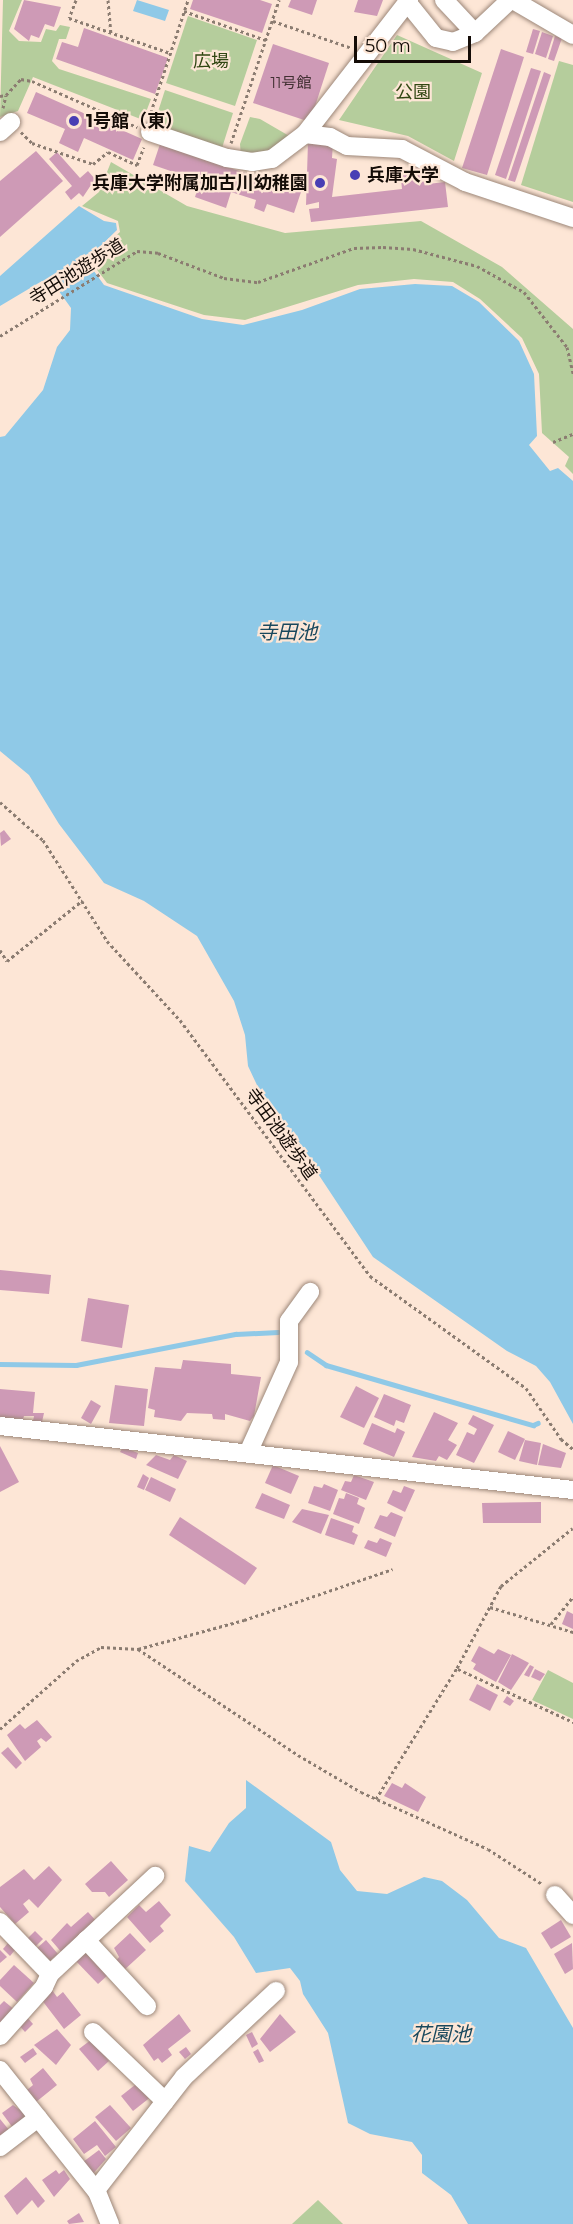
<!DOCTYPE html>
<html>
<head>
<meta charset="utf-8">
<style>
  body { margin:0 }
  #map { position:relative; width:573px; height:2224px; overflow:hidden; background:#fde6d6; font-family:Montserrat,"Noto Sans JP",sans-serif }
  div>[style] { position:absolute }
  .green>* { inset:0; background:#b5cd9c }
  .water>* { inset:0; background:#8fc9e7 }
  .stream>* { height:4.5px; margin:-2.25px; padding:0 2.25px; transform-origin:2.25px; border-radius:2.25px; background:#8fc9e7 }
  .building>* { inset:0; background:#ce9ab6 }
  .path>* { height:3px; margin-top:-1.5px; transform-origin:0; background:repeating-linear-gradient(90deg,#8b7c71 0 3px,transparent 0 6px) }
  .roads { filter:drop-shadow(0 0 2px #9c8779) drop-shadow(0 0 2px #9c8779) }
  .minor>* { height:18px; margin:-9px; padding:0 9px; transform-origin:9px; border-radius:9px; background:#fff }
  .dots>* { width:16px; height:16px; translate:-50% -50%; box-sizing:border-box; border:3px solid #fde6d6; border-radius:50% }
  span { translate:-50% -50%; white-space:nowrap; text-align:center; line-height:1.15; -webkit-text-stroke:4.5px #fde6d6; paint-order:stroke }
  .number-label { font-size:15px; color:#423033 }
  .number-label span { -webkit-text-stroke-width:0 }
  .park-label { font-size:18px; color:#314713 }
  .poi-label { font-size:18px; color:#140c07; font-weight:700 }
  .left { translate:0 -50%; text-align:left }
  .right { translate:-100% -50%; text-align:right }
  .street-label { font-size:18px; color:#140c07 }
  .water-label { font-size:20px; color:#19485d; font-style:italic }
  .scale { position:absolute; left:354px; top:36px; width:117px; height:27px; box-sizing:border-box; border:3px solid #140c07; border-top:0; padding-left:8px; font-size:18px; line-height:21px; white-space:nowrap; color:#140c07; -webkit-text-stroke:4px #fde6d6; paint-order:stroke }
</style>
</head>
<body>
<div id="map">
  <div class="green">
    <i style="clip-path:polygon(3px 0,22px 0,9px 31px,19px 41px,41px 42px,46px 29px,56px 31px,60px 25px,70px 27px,66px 39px,59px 39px,52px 61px,59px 69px,151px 99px,143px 120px,33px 77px,18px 111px,0 117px)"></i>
    <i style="clip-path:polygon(188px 16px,257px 40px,235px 106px,166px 83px)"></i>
    <i style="clip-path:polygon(397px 35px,482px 73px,454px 161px,408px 136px,339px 120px)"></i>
    <i style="clip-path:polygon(559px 61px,573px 65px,573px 202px,521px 185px)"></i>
    <i style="clip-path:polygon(165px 90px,233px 113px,222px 148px,154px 124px)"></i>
    <i style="clip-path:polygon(250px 117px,260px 119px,291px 137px,275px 150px,241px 155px,240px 144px)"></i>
    <i style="clip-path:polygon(111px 162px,187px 206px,285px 233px,421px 221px,502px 267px,573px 329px,573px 474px,565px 466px,569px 457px,542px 433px,539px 374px,522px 338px,480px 299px,453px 282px,414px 279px,358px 285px,245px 320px,204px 315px,107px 283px,89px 259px,120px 232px,118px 221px,82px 206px,99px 192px)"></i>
    <i style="clip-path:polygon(548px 1670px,573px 1683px,573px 1719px,532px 1700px)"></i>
    <i style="clip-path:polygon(318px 2200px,343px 2224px,292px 2224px)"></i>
  </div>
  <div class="water">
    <i style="clip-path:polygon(137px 0,169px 10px,165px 21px,133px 11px)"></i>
    <i style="clip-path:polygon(79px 206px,104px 221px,116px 223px,117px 230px,86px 260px,104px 285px,202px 319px,243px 325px,302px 310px,360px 289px,415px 284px,452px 286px,479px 302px,519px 341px,534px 374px,537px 436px,529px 445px,550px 471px,558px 468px,573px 481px,573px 1424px,550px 1382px,536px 1366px,507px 1351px,373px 1257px,297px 1142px,272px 1117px,248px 1066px,245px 1035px,234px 1001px,197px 936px,144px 901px,104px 883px,59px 824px,29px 775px,0 751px,0 437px,5px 436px,43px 390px,57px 347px,70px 330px,71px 308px,53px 283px,42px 281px,0 306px,0 276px)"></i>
    <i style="clip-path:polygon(246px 1780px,331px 1842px,340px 1870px,357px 1891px,387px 1894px,424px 1877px,442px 1881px,467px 1900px,499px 1938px,526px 1948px,573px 2028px,573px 2224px,468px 2224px,451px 2195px,422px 2173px,422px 2155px,412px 2142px,370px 2134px,348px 2123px,328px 2033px,303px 1994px,300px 1981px,290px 1968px,256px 1973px,234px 1937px,185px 1881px,189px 1846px,210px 1852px,229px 1823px,246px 1808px)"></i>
  </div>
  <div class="stream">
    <i style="left:307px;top:1352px;width:23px;rotate:34deg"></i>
    <i style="left:326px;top:1365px;width:216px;rotate:16.2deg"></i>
    <i style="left:533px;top:1425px;width:5px;rotate:-22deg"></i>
    <i style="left:0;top:1364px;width:76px;rotate:0.8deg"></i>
    <i style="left:76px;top:1365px;width:163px;rotate:-11deg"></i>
    <i style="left:236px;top:1334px;width:42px;rotate:-2.7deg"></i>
  </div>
  <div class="building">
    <i style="clip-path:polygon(24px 0,61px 7px,54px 27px,45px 24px,39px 38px,31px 35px,29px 41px,14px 29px)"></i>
    <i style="clip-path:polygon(193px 0,260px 0,272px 4px,262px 33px,190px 9px)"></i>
    <i style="clip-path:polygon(291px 0,317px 0,312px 15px,288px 7px)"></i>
    <i style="clip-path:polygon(358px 0,383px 0,377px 16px,354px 12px)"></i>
    <i style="clip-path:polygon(84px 28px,168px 58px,155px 94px,56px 59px,62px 42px,78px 47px)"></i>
    <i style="clip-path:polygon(533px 29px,540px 31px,533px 54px,526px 52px)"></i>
    <i style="clip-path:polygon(542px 32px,553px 36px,546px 58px,535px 54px)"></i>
    <i style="clip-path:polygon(555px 36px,562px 38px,554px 61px,548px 59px)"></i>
    <i style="clip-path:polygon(273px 44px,329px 63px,310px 122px,253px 103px)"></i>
    <i style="clip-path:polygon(501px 49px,524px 57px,487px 175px,462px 168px)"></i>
    <i style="clip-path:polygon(531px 68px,541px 71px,506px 179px,495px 175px)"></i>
    <i style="clip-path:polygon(544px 72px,551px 75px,515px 182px,508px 180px)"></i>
    <i style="clip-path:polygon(36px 92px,142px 139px,133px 160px,84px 138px,78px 152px,59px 143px,65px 129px,27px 113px)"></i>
    <i style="clip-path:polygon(308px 142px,333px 143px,332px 158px,337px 159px,332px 197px,402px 189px,400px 170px,426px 167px,428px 184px,445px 182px,448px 207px,311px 222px,309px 209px,319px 208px,319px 202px,306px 205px)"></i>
    <i style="clip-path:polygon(160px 144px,301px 192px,294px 213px,267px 204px,264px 212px,254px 208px,256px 200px,231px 192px,226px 208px,195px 197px,200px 181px,153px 165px)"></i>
    <i style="clip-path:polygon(36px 151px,63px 181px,0 237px,0 181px)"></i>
    <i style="clip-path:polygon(57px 152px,80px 178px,88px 171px,95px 179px,83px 197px,79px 193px,71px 200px,65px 192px,72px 186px,49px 159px)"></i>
    <i style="clip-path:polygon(4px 830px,11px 839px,1px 846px,0 833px)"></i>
    <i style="clip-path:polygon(0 1270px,51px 1275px,49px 1294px,0 1290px)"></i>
    <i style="clip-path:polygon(88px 1298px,129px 1305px,122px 1348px,81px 1341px)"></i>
    <i style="clip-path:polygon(183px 1360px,231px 1364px,231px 1374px,261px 1377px,254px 1416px,250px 1421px,225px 1414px,225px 1420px,213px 1419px,212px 1414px,187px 1413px,181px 1421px,154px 1417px,155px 1410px,148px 1408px,155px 1367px,181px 1369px)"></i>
    <i style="clip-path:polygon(115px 1385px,148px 1389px,144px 1426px,109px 1423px)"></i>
    <i style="clip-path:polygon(356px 1386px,379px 1398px,364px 1428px,340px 1417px)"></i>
    <i style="clip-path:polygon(0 1389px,35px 1392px,33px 1413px,44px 1413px,42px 1422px,33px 1421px,34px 1416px,24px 1416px,23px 1419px,0 1418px)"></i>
    <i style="clip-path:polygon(384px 1394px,411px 1405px,404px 1423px,396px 1420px,394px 1426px,374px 1417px)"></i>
    <i style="clip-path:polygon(91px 1400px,101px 1406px,91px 1424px,81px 1418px)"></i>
    <i style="clip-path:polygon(434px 1412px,458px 1423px,448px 1440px,457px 1445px,447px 1460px,439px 1456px,436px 1461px,412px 1457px)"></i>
    <i style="clip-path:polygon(473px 1415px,494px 1425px,474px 1463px,456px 1455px,467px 1432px,474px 1435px,477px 1429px,468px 1424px)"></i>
    <i style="clip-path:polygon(372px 1423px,395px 1433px,397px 1428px,405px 1432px,394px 1457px,363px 1444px)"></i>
    <i style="clip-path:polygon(508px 1431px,525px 1439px,515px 1460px,498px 1452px)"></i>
    <i style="clip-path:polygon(525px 1440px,541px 1443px,537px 1465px,519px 1461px)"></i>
    <i style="clip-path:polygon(543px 1444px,566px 1453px,561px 1468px,538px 1465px)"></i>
    <i style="clip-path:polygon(0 1446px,19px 1482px,0 1492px)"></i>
    <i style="clip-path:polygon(123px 1447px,138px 1453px,136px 1459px,120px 1452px)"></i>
    <i style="clip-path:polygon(156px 1455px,170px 1460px,174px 1455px,187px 1461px,178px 1479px,146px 1465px)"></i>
    <i style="clip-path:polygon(273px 1465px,299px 1476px,291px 1494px,265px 1483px)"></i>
    <i style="clip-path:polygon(143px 1474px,149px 1478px,144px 1490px,137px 1487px)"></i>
    <i style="clip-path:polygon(354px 1475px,374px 1482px,366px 1500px,341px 1490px,345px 1481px,351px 1482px)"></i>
    <i style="clip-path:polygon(151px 1477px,176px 1489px,170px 1502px,145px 1490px)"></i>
    <i style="clip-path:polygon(324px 1484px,338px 1490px,330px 1511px,308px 1503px,314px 1486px,322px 1488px)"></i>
    <i style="clip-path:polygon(404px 1486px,415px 1490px,405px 1512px,387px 1503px,393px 1490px,401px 1493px)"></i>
    <i style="clip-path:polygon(262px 1493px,290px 1505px,284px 1519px,255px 1508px)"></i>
    <i style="clip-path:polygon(346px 1493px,359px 1498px,357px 1504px,365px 1508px,359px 1524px,333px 1514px,339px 1498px,344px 1499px)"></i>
    <i style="clip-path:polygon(541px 1502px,541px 1523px,483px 1523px,482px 1503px)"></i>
    <i style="clip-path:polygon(302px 1509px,329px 1515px,321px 1534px,292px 1522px)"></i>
    <i style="clip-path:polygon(391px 1512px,403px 1517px,395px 1537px,374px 1528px,380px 1515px,387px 1517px)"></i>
    <i style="clip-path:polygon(180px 1517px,257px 1568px,245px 1585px,169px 1535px)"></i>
    <i style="clip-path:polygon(331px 1518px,354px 1526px,352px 1532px,358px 1535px,354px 1545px,325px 1535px)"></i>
    <i style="clip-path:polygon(380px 1538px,392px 1543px,386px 1557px,364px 1548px,368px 1540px,377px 1543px)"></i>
    <i style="clip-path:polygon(567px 1611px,573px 1614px,573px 1629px,562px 1624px)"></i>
    <i style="clip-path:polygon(479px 1646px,494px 1654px,498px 1649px,511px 1655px,496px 1682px,473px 1669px,476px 1664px,471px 1661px)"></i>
    <i style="clip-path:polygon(512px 1654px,529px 1663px,511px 1690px,498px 1682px)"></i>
    <i style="clip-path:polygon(530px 1665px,534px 1667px,529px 1677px,524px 1675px)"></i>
    <i style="clip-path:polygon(535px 1669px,545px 1674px,540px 1681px,531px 1677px)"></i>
    <i style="clip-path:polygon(477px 1684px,498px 1695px,490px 1711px,469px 1700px)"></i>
    <i style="clip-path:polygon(507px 1696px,514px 1701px,510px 1706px,503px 1702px)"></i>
    <i style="clip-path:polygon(37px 1720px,52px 1737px,46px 1742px,41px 1738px,37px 1741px,41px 1747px,25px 1761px,7px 1735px,20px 1724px,25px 1729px)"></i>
    <i style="clip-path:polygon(8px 1747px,22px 1763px,16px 1769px,1px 1753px)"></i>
    <i style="clip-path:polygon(392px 1783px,402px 1788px,405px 1783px,426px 1797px,418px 1812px,384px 1796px)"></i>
    <i style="clip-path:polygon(111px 1861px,128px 1880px,109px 1897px,105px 1892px,92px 1892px,85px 1884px)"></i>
    <i style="clip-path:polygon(49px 1866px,62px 1880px,38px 1908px,29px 1899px,23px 1904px,29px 1912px,15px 1924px,0 1907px,0 1887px,24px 1869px,34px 1880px)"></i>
    <i style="clip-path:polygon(159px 1901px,171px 1915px,160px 1926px,164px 1931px,150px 1943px,127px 1917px,139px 1905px,146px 1912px)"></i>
    <i style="clip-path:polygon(88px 1912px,98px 1923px,63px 1954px,51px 1940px,67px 1923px,71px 1927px)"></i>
    <i style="clip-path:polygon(561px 1920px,571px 1937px,551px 1949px,541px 1933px)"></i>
    <i style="clip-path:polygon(35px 1931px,43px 1939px,35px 1947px,27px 1939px)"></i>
    <i style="clip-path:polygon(130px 1933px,146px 1950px,123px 1971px,115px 1962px,119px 1957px,114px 1948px)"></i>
    <i style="clip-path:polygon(46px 1940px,58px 1954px,47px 1963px,35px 1950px)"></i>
    <i style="clip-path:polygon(8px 1943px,15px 1950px,10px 1956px,3px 1949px)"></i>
    <i style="clip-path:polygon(572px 1943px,573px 1969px,565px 1974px,554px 1954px)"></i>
    <i style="clip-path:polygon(84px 1949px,108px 1975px,98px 1984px,74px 1959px)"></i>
    <i style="clip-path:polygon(0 1950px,7px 1957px,0 1963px)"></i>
    <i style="clip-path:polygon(14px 1965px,34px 1983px,17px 2002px,0 1986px,0 1980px)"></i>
    <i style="clip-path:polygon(52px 1990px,57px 1997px,63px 1992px,81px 2015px,64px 2029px,41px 1999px)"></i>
    <i style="clip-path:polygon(4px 2001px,16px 2011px,0 2024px,0 2005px)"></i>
    <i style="clip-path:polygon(179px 2014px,191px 2031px,168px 2049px,172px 2055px,162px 2063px,158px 2058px,154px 2061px,143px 2045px)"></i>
    <i style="clip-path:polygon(280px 2014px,296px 2032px,270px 2052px,260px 2039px)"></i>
    <i style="clip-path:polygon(25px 2015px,33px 2024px,25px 2032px,17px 2023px)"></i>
    <i style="clip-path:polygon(57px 2029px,71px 2045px,56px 2065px,34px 2045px)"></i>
    <i style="clip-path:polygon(252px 2032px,258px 2044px,252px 2048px,246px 2035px)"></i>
    <i style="clip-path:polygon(92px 2039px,109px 2061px,98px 2071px,79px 2049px)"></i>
    <i style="clip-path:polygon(186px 2047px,191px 2054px,185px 2059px,179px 2052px)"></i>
    <i style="clip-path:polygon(33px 2048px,37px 2054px,25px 2063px,20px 2057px)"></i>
    <i style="clip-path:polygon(258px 2049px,264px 2061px,259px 2063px,253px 2052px)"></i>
    <i style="clip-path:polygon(43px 2068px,57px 2085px,36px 2102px,27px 2090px,33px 2085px,30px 2079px)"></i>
    <i style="clip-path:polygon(140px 2081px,152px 2096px,133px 2111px,121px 2096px)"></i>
    <i style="clip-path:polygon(13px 2105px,28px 2116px,13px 2128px,2px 2113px)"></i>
    <i style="clip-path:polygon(110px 2105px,131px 2128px,116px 2141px,95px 2117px)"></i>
    <i style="clip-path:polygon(0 2119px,9px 2130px,0 2137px)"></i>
    <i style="clip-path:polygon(95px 2121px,116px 2147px,105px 2156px,97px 2145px,84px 2154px,73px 2139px)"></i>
    <i style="clip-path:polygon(99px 2150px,106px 2159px,90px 2177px,83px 2162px)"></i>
    <i style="clip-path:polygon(56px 2170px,59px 2174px,64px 2170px,70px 2179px,54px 2197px,42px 2180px)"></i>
    <i style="clip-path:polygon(26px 2177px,45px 2201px,38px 2208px,32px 2200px,17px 2215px,4px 2196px)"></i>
    <i style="clip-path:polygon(79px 2213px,84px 2222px,69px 2224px,67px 2221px)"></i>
  </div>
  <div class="path">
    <i style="left:76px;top:0;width:19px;rotate:111deg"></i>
    <i style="left:69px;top:18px;width:107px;rotate:19.1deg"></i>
    <i style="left:108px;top:0;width:33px;rotate:85deg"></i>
    <i style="left:184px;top:11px;width:87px;rotate:19.5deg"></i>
    <i style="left:273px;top:21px;width:83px;rotate:18.9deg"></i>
    <i style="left:0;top:96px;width:6px;rotate:-9deg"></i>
    <i style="left:6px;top:95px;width:22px;rotate:-47deg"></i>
    <i style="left:21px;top:79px;width:11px;rotate:10deg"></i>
    <i style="left:32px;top:81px;width:115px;rotate:23.7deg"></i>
    <i style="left:3px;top:108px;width:13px;rotate:-77deg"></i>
    <i style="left:149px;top:118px;width:124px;rotate:-71.7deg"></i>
    <i style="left:21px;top:132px;width:16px;rotate:45deg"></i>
    <i style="left:32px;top:143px;width:65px;rotate:19deg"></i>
    <i style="left:93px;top:164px;width:19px;rotate:-39deg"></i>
    <i style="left:108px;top:152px;width:32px;rotate:24deg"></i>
    <i style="left:137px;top:165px;width:19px;rotate:-69deg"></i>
    <i style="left:231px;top:143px;width:151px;rotate:-71.4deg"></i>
    <i style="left:0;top:336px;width:161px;rotate:-31.8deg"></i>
    <i style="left:137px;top:251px;width:21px;rotate:5deg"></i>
    <i style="left:158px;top:253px;width:71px;rotate:20.7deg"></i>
    <i style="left:224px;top:278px;width:34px;rotate:7deg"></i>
    <i style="left:258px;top:282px;width:102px;rotate:-19.5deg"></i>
    <i style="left:354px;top:248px;width:29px;rotate:-2deg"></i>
    <i style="left:383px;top:247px;width:30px;rotate:4deg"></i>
    <i style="left:413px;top:249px;width:66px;rotate:14.9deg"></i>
    <i style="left:477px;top:266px;width:54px;rotate:29deg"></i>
    <i style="left:524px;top:292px;width:70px;rotate:52deg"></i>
    <i style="left:567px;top:347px;width:28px;rotate:77deg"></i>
    <i style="left:553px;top:442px;width:22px;rotate:-22deg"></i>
    <i style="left:0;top:802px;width:57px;rotate:41.5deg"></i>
    <i style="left:43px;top:840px;width:120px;rotate:57.6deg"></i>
    <i style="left:107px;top:941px;width:108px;rotate:47.3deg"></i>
    <i style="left:180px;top:1020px;width:319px;rotate:53.4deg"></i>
    <i style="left:370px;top:1276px;width:192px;rotate:35.7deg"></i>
    <i style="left:526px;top:1388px;width:62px;rotate:55.5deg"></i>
    <i style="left:561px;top:1439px;width:16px;rotate:40deg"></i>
    <i style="left:0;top:950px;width:13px;rotate:58deg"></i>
    <i style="left:7px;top:961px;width:97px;rotate:-38.8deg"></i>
    <i style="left:490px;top:1607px;width:87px;rotate:16.8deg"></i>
    <i style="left:551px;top:1624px;width:35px;rotate:-51deg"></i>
    <i style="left:138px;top:1649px;width:110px;rotate:-15.3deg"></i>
    <i style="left:244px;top:1620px;width:157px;rotate:-18.9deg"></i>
    <i style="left:458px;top:1669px;width:127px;rotate:24.7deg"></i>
    <i style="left:0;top:1729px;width:102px;rotate:-41.8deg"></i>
    <i style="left:76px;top:1661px;width:29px;rotate:-29deg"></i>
    <i style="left:101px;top:1647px;width:37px;rotate:3deg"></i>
    <i style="left:138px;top:1649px;width:192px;rotate:33.5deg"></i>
    <i style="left:298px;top:1755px;width:73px;rotate:30.4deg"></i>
    <i style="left:361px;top:1792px;width:139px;rotate:24.2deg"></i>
    <i style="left:488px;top:1849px;width:64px;rotate:32.9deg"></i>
    <i style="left:376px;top:1799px;width:154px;rotate:-58.3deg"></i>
    <i style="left:457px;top:1668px;width:93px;rotate:-61.8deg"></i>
    <i style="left:501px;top:1586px;width:92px;rotate:-38.9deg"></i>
  </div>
  <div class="roads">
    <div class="minor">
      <i style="left:444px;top:0;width:45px;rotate:46.8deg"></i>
      <i style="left:513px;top:0;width:69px;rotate:30.3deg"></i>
      <i style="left:407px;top:2px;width:46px;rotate:51.1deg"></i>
      <i style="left:436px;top:38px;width:17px;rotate:13deg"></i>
      <i style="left:453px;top:42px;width:24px;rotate:-22deg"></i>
      <i style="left:475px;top:33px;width:48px;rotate:-43.3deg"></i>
      <i style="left:0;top:132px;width:15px;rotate:-42deg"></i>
      <i style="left:150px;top:132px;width:81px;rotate:18.7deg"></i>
      <i style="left:227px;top:158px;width:25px;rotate:9deg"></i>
      <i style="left:252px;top:162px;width:20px;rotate:-9deg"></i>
      <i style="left:272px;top:159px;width:41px;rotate:-37.1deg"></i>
      <i style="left:305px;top:134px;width:170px;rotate:-52.2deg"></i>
      <i style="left:305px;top:134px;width:25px;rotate:7deg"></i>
      <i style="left:330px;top:137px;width:19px;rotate:28deg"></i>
      <i style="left:347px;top:146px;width:55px;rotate:3.1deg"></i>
      <i style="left:402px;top:149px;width:71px;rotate:27.6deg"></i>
      <i style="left:465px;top:182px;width:114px;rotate:18.4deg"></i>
      <i style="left:0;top:1426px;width:577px;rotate:6.37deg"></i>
      <i style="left:248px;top:1453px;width:100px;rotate:-65.7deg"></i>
      <i style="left:289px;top:1362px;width:41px;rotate:-90deg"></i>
      <i style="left:289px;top:1321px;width:36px;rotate:-54deg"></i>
      <i style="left:555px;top:1895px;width:27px;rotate:48deg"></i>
      <i style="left:0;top:1922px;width:72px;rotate:46.1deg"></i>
      <i style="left:50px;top:1974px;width:14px;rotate:115deg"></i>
      <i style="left:44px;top:1987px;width:66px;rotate:131.9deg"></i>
      <i style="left:86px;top:1940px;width:90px;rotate:47.3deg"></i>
      <i style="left:50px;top:1974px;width:144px;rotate:-43deg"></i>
      <i style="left:93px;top:2032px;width:100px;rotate:43.8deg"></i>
      <i style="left:0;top:2070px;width:156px;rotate:51.5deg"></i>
      <i style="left:97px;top:2192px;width:35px;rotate:68deg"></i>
      <i style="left:0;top:2147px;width:48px;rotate:-37.3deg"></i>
      <i style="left:96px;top:2190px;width:143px;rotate:-52.1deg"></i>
      <i style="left:184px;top:2077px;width:126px;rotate:-43.1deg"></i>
    </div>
  </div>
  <div class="dots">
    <i style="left:74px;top:121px;background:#493eb4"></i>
    <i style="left:355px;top:175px;background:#493eb4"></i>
    <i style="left:320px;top:183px;background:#493eb4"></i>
  </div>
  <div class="number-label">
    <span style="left:291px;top:83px">11号館</span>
  </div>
  <div class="park-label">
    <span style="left:211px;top:61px">広場</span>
    <span style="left:413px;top:92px">公園</span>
  </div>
  <div class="poi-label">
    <span class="left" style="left:86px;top:121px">1号館（東）</span>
    <span class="left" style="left:367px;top:175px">兵庫大学</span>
    <span class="right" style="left:308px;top:183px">兵庫大学附属加古川幼稚園</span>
  </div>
  <div class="street-label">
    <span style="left:77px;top:272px;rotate:-32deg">寺田池遊歩道</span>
    <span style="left:281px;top:1134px;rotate:54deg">寺田池遊歩道</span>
  </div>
  <div class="water-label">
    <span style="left:287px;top:632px">寺田池</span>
    <span style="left:441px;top:2034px">花園池</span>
  </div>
  <div class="scale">50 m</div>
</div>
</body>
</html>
